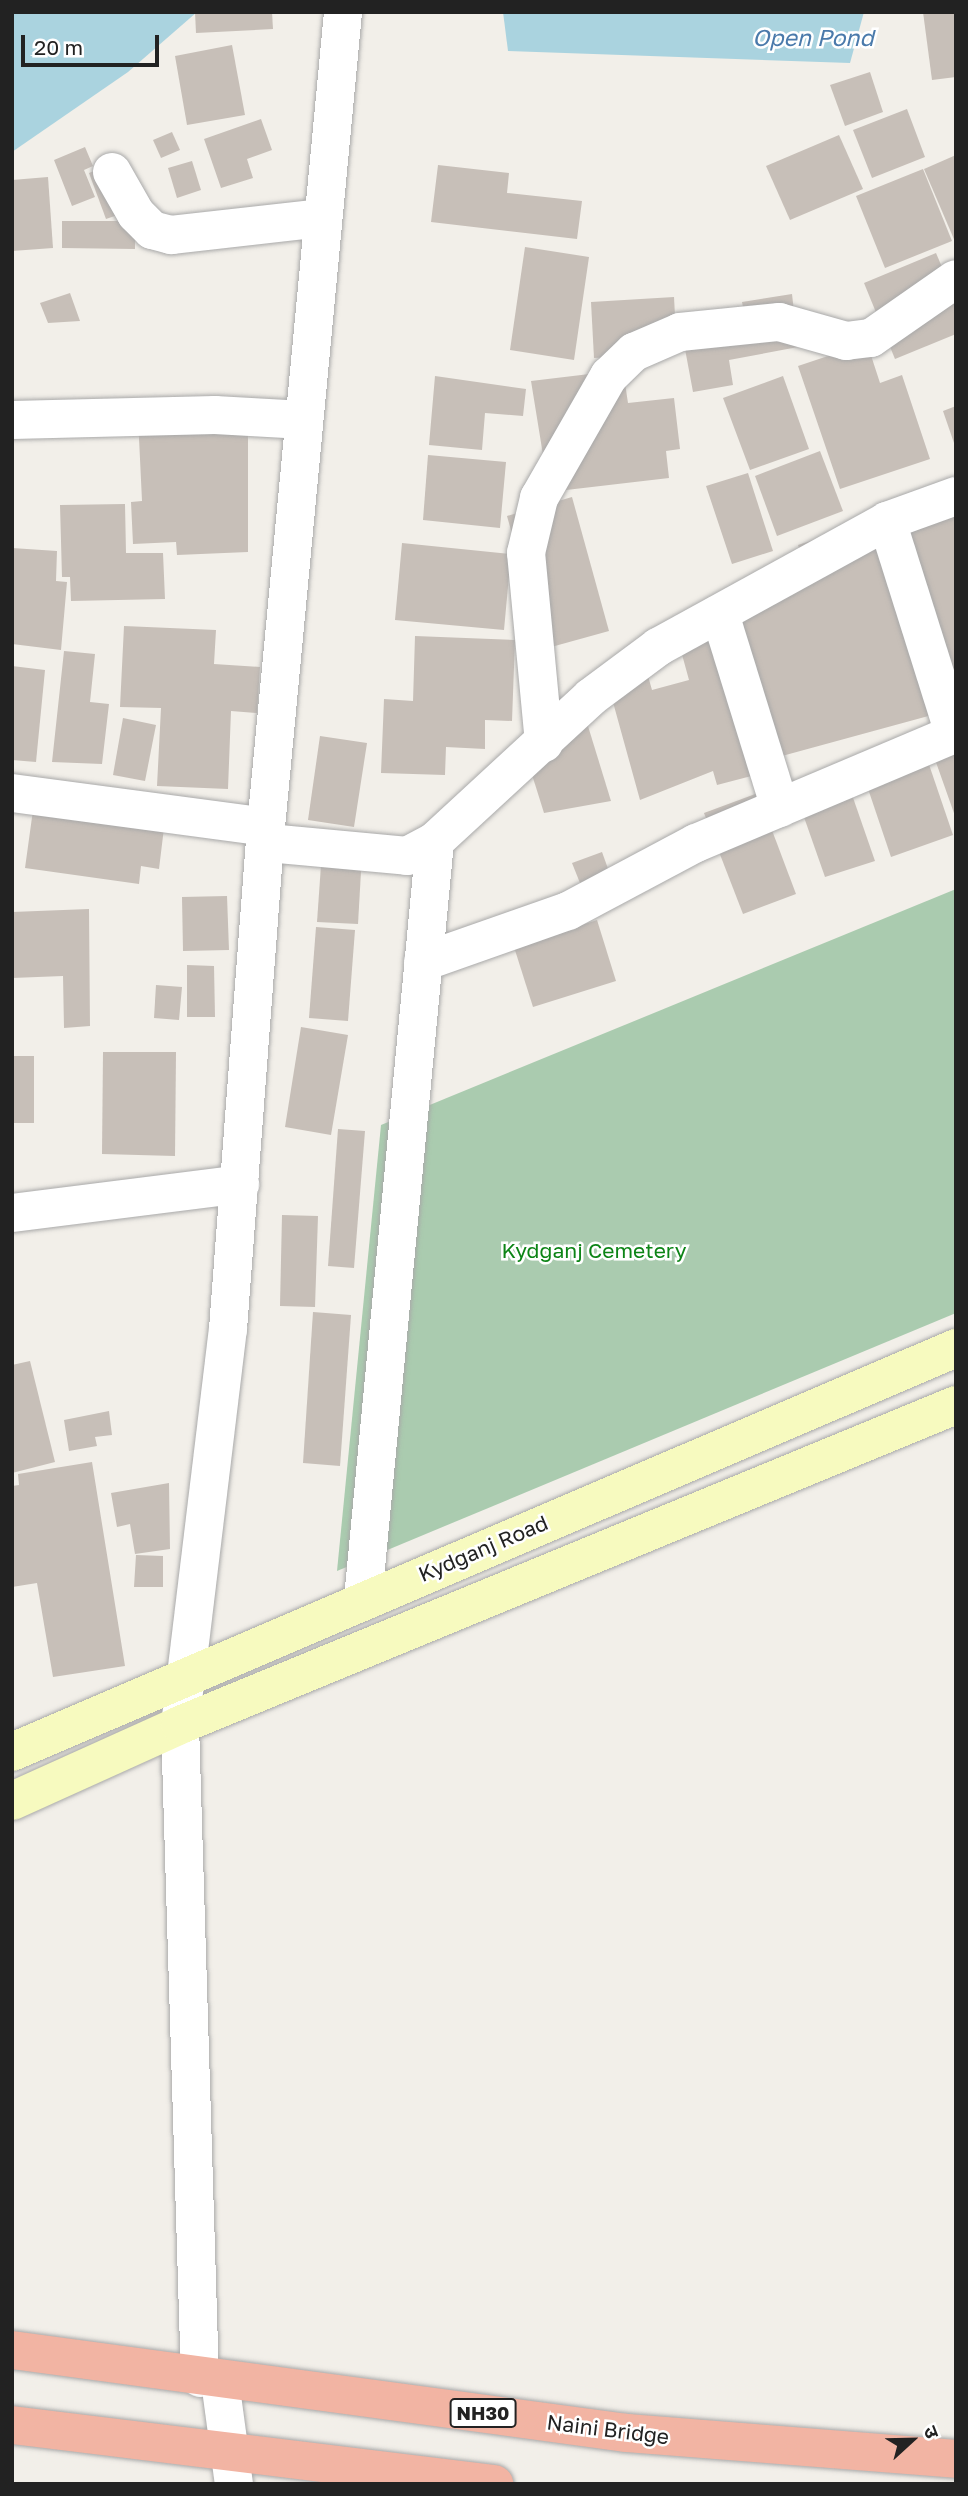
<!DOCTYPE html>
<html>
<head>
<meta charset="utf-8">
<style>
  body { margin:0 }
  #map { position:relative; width:968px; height:2496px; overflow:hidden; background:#f2efe9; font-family:"Golos Text","Noto Sans Devanagari",sans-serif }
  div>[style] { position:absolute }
  .cemetery>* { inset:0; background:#aacbaf }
  .water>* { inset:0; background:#aad3df }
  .building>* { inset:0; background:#c7bfb8 }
  .roads { filter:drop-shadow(0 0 2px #a9a9a9) drop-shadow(0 0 2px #a9a9a9) }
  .minor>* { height:38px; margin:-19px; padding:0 19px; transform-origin:19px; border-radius:19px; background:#fff }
  .tertiary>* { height:38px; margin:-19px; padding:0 19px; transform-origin:19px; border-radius:19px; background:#fff }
  .secondary>* { height:38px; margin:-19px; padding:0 19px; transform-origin:19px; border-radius:19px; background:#f7fabf }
  .trunk>* { height:38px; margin:-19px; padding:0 19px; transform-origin:19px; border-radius:19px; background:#f2b4a3 }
  span { translate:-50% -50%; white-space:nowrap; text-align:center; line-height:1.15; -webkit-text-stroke:5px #fff; paint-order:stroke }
  .shield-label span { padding:2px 5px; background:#fff; border:2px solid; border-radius:5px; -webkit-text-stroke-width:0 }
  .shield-label { font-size:19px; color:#222; font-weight:700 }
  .park-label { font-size:21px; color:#0c8416 }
  .street-label { font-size:21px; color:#222 }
  .water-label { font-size:23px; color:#4a7aab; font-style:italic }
  .frame { position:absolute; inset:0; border:14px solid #222; pointer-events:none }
  .north { position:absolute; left:877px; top:2405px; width:70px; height:70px; -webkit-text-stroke:5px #fff; paint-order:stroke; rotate:68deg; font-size:19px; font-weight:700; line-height:28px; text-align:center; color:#222 }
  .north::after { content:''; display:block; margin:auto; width:24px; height:32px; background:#222; clip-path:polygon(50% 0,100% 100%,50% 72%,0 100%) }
  .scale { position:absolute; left:21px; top:35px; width:138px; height:32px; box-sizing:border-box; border:4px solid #222; border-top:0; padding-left:9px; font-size:21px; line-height:24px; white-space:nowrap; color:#222; -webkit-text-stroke:5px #fff; paint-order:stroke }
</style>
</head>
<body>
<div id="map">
  <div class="cemetery">
    <i style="clip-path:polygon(956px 889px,956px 1313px,337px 1571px,381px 1125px)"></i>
  </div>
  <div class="water">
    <i style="clip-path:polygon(12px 12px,197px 12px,128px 72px,12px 152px)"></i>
    <i style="clip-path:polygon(503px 12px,864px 12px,850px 63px,508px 51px)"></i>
  </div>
  <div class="building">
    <i style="clip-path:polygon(195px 12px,272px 12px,273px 29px,196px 33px)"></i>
    <i style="clip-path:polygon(923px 12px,956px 12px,956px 77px,932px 80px)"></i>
    <i style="clip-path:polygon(232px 45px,245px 115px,187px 125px,175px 56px)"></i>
    <i style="clip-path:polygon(870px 72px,883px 112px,845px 126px,830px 85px)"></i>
    <i style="clip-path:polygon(907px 109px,925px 157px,872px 178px,853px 130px)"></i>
    <i style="clip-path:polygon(261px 119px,272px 150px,247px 159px,253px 178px,221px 188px,204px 139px)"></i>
    <i style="clip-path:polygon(172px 132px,180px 150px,161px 158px,153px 140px)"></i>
    <i style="clip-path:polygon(839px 135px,863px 189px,790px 220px,766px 166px)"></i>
    <i style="clip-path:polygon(85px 147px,93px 166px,84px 170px,95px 197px,72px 206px,54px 160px)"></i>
    <i style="clip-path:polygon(956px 155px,956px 244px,924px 169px)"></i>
    <i style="clip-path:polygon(192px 161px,201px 190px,177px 198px,168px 168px)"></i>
    <i style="clip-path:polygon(118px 162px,135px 209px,106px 219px,89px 173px)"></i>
    <i style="clip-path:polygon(438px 165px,509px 173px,507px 193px,582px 201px,577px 239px,431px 222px)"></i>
    <i style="clip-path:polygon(923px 169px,952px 241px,885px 268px,856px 196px)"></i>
    <i style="clip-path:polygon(48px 177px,53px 248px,12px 251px,12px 180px)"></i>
    <i style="clip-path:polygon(62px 221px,135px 221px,135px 249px,62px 248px)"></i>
    <i style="clip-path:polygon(525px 247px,589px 257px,574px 360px,510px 350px)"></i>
    <i style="clip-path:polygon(936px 253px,956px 300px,956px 334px,895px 359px,864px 283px)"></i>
    <i style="clip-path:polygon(70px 293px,80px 321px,48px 323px,40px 303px)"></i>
    <i style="clip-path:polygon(792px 294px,798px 347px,729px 360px,733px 385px,693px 392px,685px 349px,746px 324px,742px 302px)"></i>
    <i style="clip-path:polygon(674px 297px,677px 354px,594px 358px,591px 302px)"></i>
    <i style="clip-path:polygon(867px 343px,880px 383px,902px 375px,930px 459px,840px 489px,798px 366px)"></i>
    <i style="clip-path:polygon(623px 370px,628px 403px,674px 398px,680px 449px,666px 451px,669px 478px,549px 492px,531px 381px)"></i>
    <i style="clip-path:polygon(435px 376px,526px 389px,523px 416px,485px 413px,482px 450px,429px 445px)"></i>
    <i style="clip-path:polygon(783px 376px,809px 449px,750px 470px,723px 398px)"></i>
    <i style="clip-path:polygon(956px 406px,956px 446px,955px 446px,943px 411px)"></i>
    <i style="clip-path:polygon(248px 412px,248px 552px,177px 555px,176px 542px,133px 544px,131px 502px,142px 501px,138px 417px)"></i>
    <i style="clip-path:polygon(820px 451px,843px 511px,777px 536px,755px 476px)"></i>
    <i style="clip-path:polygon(428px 455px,506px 462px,500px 528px,423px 520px)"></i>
    <i style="clip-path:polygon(748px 473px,773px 551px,732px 564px,706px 486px)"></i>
    <i style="clip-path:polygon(956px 480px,956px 691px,883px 513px)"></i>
    <i style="clip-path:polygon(572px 497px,609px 631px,544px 649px,507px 516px)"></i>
    <i style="clip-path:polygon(125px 504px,126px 553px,163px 553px,165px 599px,71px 601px,70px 577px,62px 577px,60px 505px)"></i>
    <i style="clip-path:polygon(879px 519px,943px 712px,771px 759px,718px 597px,806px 568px,798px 545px)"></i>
    <i style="clip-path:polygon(402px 543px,511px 554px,504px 630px,395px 620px)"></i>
    <i style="clip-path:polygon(12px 548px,57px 551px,56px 581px,67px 582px,61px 650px,12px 644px)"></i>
    <i style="clip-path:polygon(712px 607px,759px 774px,717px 785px,713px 771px,640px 800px,603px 666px,642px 655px,652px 690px,689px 680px,672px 618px)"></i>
    <i style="clip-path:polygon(124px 626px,216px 630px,214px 664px,260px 667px,257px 713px,231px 711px,228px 789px,157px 786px,161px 708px,120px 707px)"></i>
    <i style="clip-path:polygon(415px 636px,515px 640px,512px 721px,485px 720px,485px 749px,446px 747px,445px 775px,381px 773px,384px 699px,413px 701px)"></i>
    <i style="clip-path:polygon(64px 651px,95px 654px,90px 702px,109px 704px,102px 764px,52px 762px)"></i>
    <i style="clip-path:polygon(12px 666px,45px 670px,36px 762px,12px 760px)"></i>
    <i style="clip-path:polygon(580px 700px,611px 801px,544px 813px,523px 746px)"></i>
    <i style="clip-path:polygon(123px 718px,156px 725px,145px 781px,113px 775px)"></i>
    <i style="clip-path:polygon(956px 723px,956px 816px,955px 816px,926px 734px)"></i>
    <i style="clip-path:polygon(320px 736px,367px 743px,354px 827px,308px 820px)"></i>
    <i style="clip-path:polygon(921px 741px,953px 835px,891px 857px,859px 762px)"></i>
    <i style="clip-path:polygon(842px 766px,875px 861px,825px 877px,792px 783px)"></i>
    <i style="clip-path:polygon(758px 793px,796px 894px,743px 914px,704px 813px)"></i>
    <i style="clip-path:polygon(168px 795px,159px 869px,141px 866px,139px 884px,25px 868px,33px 810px)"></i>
    <i style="clip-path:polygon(322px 851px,362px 854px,358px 924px,317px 922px)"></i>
    <i style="clip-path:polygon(602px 852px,611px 877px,582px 888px,572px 863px)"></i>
    <i style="clip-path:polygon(227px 896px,229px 950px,183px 951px,182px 897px)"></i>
    <i style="clip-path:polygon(89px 909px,90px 1026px,64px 1028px,63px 976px,12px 978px,12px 912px)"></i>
    <i style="clip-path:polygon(597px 920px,616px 981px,533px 1007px,514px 947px)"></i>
    <i style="clip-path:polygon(316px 927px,355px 930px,348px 1021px,309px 1018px)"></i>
    <i style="clip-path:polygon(187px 965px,214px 966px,215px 1017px,187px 1017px)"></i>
    <i style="clip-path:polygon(156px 985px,182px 987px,179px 1020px,154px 1018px)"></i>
    <i style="clip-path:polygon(301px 1027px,348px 1035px,331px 1135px,285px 1127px)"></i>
    <i style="clip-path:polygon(103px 1052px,176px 1052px,175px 1156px,102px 1154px)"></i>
    <i style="clip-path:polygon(12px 1056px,34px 1056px,34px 1123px,12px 1123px)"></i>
    <i style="clip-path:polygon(338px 1129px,365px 1131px,354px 1268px,328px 1266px)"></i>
    <i style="clip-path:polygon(282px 1215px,318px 1216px,315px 1307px,280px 1306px)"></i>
    <i style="clip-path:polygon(313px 1312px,351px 1315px,340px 1466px,303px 1463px)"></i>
    <i style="clip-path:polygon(30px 1361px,55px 1462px,12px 1473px,12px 1365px)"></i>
    <i style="clip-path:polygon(109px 1411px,112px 1435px,95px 1437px,97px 1446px,69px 1451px,64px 1420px)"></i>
    <i style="clip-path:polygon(92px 1462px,125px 1666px,53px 1677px,37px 1583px,12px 1587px,12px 1486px,19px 1485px,18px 1474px)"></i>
    <i style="clip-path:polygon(169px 1483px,170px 1549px,135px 1554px,130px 1524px,117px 1527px,111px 1493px)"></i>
    <i style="clip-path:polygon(136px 1555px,163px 1556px,163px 1587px,134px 1587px)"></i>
  </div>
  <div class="roads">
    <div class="minor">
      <i style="left:112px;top:172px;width:48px;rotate:60.3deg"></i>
      <i style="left:136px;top:214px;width:23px;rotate:45deg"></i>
      <i style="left:152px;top:230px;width:20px;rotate:15deg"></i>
      <i style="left:171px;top:235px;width:153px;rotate:-6.4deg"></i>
      <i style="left:12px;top:420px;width:203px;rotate:-1.4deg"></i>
      <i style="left:215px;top:415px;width:89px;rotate:3.2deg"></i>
      <i style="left:887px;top:521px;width:223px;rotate:72.5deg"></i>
      <i style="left:720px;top:614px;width:203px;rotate:72.8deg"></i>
      <i style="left:544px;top:743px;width:191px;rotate:-95.4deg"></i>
      <i style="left:526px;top:553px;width:57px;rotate:-76.7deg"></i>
      <i style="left:539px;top:498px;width:141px;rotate:-60.2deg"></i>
      <i style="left:609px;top:376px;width:35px;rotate:-44deg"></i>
      <i style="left:634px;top:352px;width:50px;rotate:-23.5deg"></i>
      <i style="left:680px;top:332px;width:100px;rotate:-5.8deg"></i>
      <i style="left:779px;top:322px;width:70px;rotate:15.8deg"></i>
      <i style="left:846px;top:341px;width:25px;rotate:-7deg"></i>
      <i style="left:871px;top:338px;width:103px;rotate:-34.8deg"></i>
      <i style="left:12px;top:793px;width:256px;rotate:7.6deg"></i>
      <i style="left:268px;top:843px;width:140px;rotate:5.3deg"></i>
      <i style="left:407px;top:856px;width:32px;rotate:-28deg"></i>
      <i style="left:435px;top:841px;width:212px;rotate:-42.7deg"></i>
      <i style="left:591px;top:697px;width:84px;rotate:-36.7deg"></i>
      <i style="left:658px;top:647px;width:261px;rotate:-28.8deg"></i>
      <i style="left:887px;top:521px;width:73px;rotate:-19.9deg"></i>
      <i style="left:423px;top:962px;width:154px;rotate:-19.4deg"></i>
      <i style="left:568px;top:911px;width:145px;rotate:-28deg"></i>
      <i style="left:696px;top:843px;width:282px;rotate:-22.9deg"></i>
      <i style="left:12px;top:1213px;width:230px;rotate:-7.2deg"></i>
      <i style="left:363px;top:1599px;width:761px;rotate:-84.57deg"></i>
      <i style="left:180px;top:1725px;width:653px;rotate:88.25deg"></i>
      <i style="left:220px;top:2381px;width:104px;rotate:82.3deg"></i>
    </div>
    <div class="tertiary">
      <i style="left:180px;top:1725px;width:399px;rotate:-83.1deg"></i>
      <i style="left:228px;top:1329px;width:503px;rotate:-85.67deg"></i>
      <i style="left:266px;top:827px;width:819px;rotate:-84.6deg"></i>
    </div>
    <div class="secondary">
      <i style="left:12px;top:1752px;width:1027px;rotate:-23.17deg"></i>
      <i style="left:12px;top:1801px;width:184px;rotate:-24.3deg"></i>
      <i style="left:180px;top:1725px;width:839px;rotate:-22.41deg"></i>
    </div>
    <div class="trunk">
      <i style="left:12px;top:2350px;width:621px;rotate:7.69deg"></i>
      <i style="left:627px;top:2433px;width:330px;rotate:4.5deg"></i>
      <i style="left:12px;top:2425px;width:486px;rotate:7deg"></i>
    </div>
  </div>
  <div class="shield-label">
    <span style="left:483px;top:2413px">NH30</span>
  </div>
  <div class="park-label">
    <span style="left:594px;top:1250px">Kydganj Cemetery</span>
  </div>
  <div class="street-label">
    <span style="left:483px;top:1548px;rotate:-23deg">Kydganj Road</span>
    <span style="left:608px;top:2429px;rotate:7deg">Naini Bridge</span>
  </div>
  <div class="water-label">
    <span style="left:813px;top:37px">Open Pond</span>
  </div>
  <div class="frame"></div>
  <div class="north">उ</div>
  <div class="scale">20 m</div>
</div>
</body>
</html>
